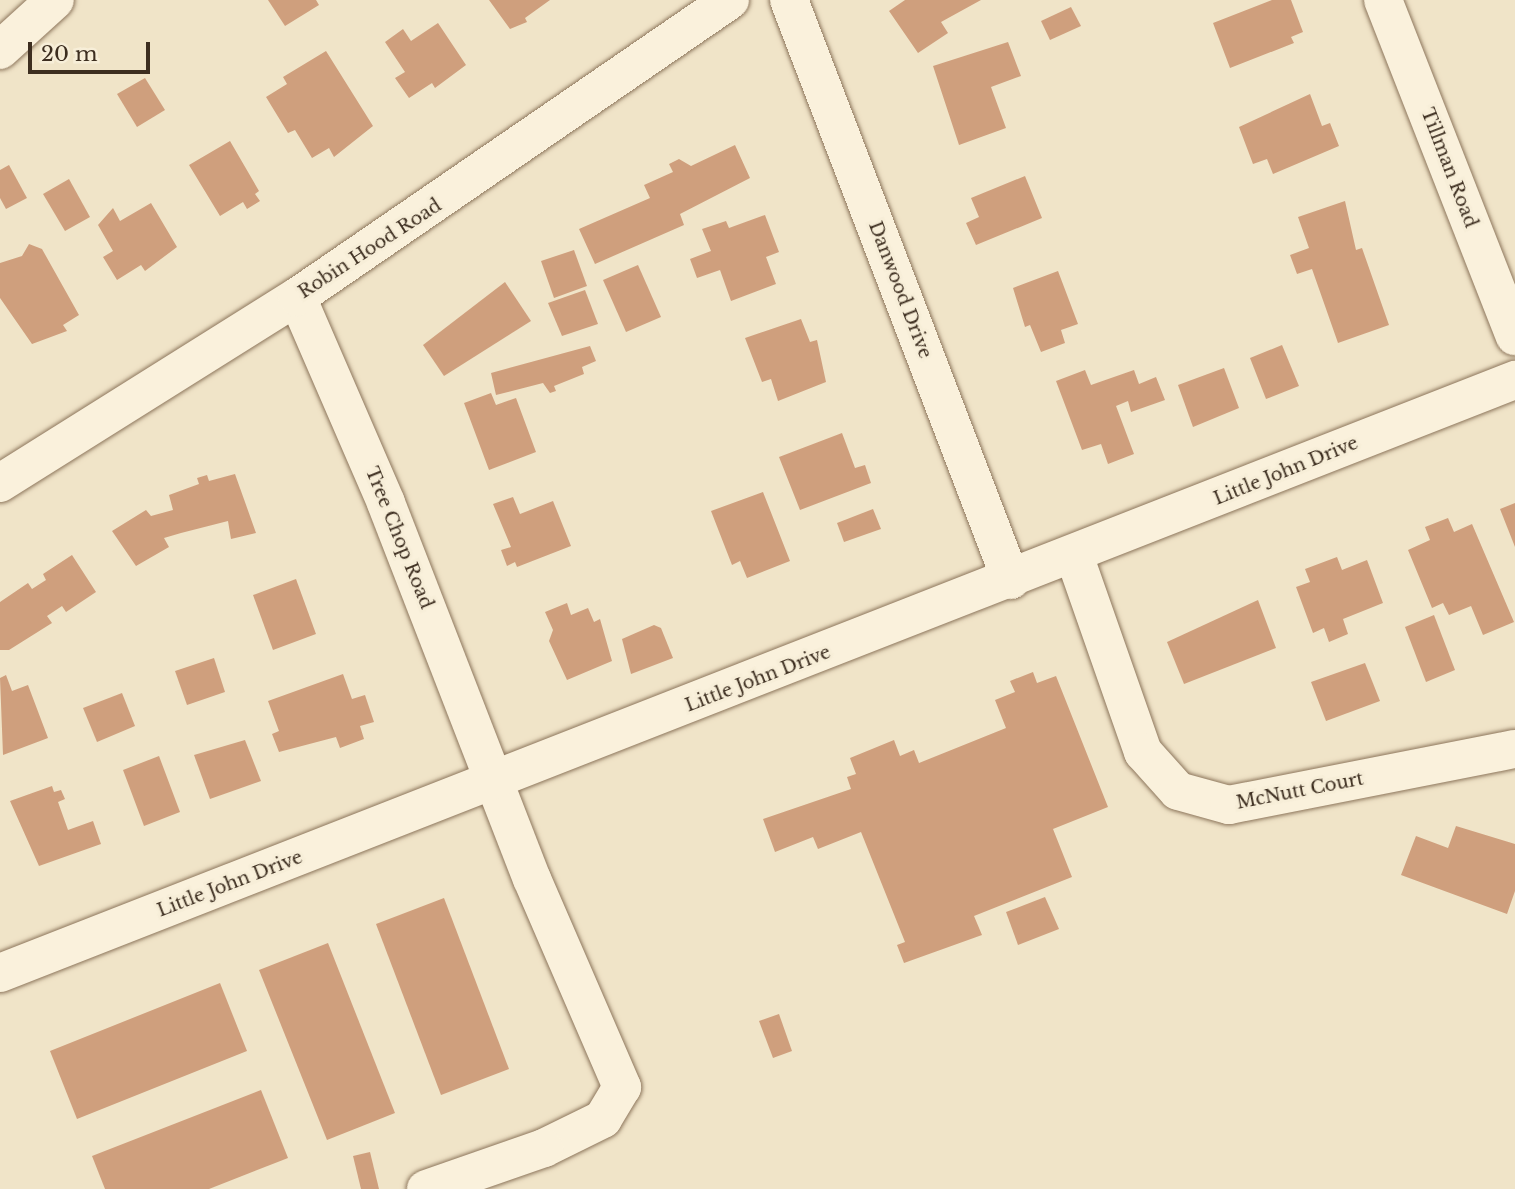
<!DOCTYPE html>
<html>
<head>
<meta charset="utf-8">
<style>
  body { margin:0 }
  #map { position:relative; width:1515px; height:1189px; overflow:hidden; background:#f0e4c8; font-family:"Libre Baskerville",serif }
  div>[style] { position:absolute }
  .building>* { inset:0; background:#cf9f7d }
  .roads { filter:drop-shadow(0 0 2px #8d765c) drop-shadow(0 0 2px #8d765c) }
  .minor>* { height:38px; margin:-19px; padding:0 19px; transform-origin:19px; border-radius:19px; background:#faf1dc }
  span { translate:-50% -50%; white-space:nowrap; text-align:center; line-height:1.15; -webkit-text-stroke:6px #f7eed8; paint-order:stroke }
  .street-label { font-size:18px; color:#3d2e20 }
  .scale { position:absolute; left:28px; top:42px; width:122px; height:32px; box-sizing:border-box; border:4px solid #3d2e20; border-top:0; padding-left:9px; font-size:21px; line-height:24px; white-space:nowrap; color:#3d2e20; -webkit-text-stroke:5px #f7eed8; paint-order:stroke }
</style>
</head>
<body>
<div id="map">
  <div class="building">
    <i style="clip-path:polygon(268px 0,316px 0,319px 5px,285px 26px)"></i>
    <i style="clip-path:polygon(489px 0,550px 0,525px 18px,527px 22px,510px 29px)"></i>
    <i style="clip-path:polygon(905px 0,981px 0,941px 22px,948px 33px,918px 53px,889px 11px)"></i>
    <i style="clip-path:polygon(1272px 0,1291px 0,1303px 32px,1291px 37px,1294px 43px,1230px 68px,1213px 23px)"></i>
    <i style="clip-path:polygon(1071px 7px,1081px 26px,1050px 40px,1041px 21px)"></i>
    <i style="clip-path:polygon(438px 23px,466px 65px,435px 88px,432px 83px,409px 98px,395px 78px,405px 72px,385px 42px,403px 29px,411px 41px)"></i>
    <i style="clip-path:polygon(1008px 42px,1021px 76px,991px 87px,1006px 128px,959px 145px,933px 66px)"></i>
    <i style="clip-path:polygon(326px 51px,373px 126px,334px 157px,329px 148px,312px 158px,295px 130px,288px 133px,266px 97px,287px 84px,283px 77px)"></i>
    <i style="clip-path:polygon(145px 78px,165px 110px,137px 127px,117px 94px)"></i>
    <i style="clip-path:polygon(1310px 94px,1322px 126px,1330px 123px,1339px 146px,1273px 174px,1267px 159px,1253px 164px,1239px 127px)"></i>
    <i style="clip-path:polygon(230px 141px,259px 191px,255px 194px,260px 201px,247px 209px,243px 202px,220px 216px,189px 165px)"></i>
    <i style="clip-path:polygon(735px 145px,750px 178px,680px 214px,684px 225px,595px 264px,579px 229px,650px 198px,644px 185px,673px 172px,669px 164px,679px 159px,691px 166px)"></i>
    <i style="clip-path:polygon(9px 165px,27px 198px,6px 209px,0 198px,0 170px)"></i>
    <i style="clip-path:polygon(1025px 176px,1042px 218px,976px 245px,966px 223px,979px 217px,971px 198px)"></i>
    <i style="clip-path:polygon(69px 179px,90px 217px,65px 231px,43px 194px)"></i>
    <i style="clip-path:polygon(1345px 201px,1356px 250px,1362px 248px,1389px 325px,1338px 343px,1312px 269px,1297px 274px,1290px 255px,1309px 248px,1298px 217px)"></i>
    <i style="clip-path:polygon(151px 203px,177px 247px,145px 271px,141px 265px,117px 280px,103px 257px,113px 251px,98px 225px,113px 208px,120px 221px)"></i>
    <i style="clip-path:polygon(765px 215px,779px 252px,766px 257px,776px 284px,731px 301px,720px 270px,697px 278px,690px 259px,711px 251px,702px 229px,726px 221px,729px 228px)"></i>
    <i style="clip-path:polygon(29px 244px,42px 249px,79px 315px,63px 325px,67px 331px,32px 344px,0 298px,0 263px,22px 256px)"></i>
    <i style="clip-path:polygon(574px 250px,587px 286px,554px 298px,541px 261px)"></i>
    <i style="clip-path:polygon(638px 265px,661px 317px,626px 332px,603px 280px)"></i>
    <i style="clip-path:polygon(1058px 271px,1078px 324px,1061px 330px,1065px 343px,1041px 352px,1030px 325px,1025px 327px,1013px 288px)"></i>
    <i style="clip-path:polygon(505px 282px,531px 321px,444px 376px,423px 345px)"></i>
    <i style="clip-path:polygon(585px 290px,598px 324px,562px 336px,548px 303px)"></i>
    <i style="clip-path:polygon(801px 319px,810px 342px,817px 340px,826px 382px,778px 401px,771px 379px,762px 382px,745px 338px)"></i>
    <i style="clip-path:polygon(1282px 345px,1299px 386px,1266px 399px,1250px 358px)"></i>
    <i style="clip-path:polygon(590px 346px,596px 361px,582px 367px,584px 374px,554px 386px,556px 391px,550px 393px,543px 383px,496px 395px,491px 373px)"></i>
    <i style="clip-path:polygon(1224px 368px,1239px 408px,1193px 427px,1178px 385px)"></i>
    <i style="clip-path:polygon(1085px 370px,1091px 385px,1134px 370px,1139px 384px,1156px 377px,1165px 400px,1131px 412px,1128px 401px,1116px 406px,1134px 454px,1108px 464px,1101px 444px,1082px 450px,1056px 381px)"></i>
    <i style="clip-path:polygon(491px 393px,496px 405px,516px 398px,536px 452px,489px 470px,464px 403px)"></i>
    <i style="clip-path:polygon(842px 433px,855px 468px,865px 465px,871px 483px,800px 510px,779px 457px)"></i>
    <i style="clip-path:polygon(235px 474px,256px 533px,231px 539px,228px 521px,181px 533px,164px 538px,169px 547px,136px 566px,112px 531px,146px 510px,151px 516px,173px 510px,169px 495px,199px 484px,197px 478px,207px 475px,209px 481px)"></i>
    <i style="clip-path:polygon(763px 492px,790px 561px,747px 578px,740px 561px,732px 565px,711px 511px)"></i>
    <i style="clip-path:polygon(513px 497px,520px 514px,553px 501px,571px 546px,517px 567px,515px 562px,507px 566px,501px 550px,511px 547px,493px 504px)"></i>
    <i style="clip-path:polygon(1515px 503px,1515px 547px,1500px 509px)"></i>
    <i style="clip-path:polygon(873px 509px,881px 529px,844px 542px,837px 523px)"></i>
    <i style="clip-path:polygon(1448px 518px,1454px 532px,1472px 524px,1514px 622px,1483px 635px,1471px 606px,1449px 615px,1443px 603px,1432px 608px,1408px 550px,1430px 540px,1425px 527px)"></i>
    <i style="clip-path:polygon(72px 555px,96px 592px,66px 612px,62px 606px,47px 616px,52px 623px,9px 650px,0 650px,0 602px,28px 583px,32px 589px,46px 580px,43px 574px)"></i>
    <i style="clip-path:polygon(1337px 557px,1342px 570px,1367px 560px,1383px 603px,1343px 619px,1348px 634px,1329px 642px,1324px 628px,1313px 633px,1296px 587px,1310px 582px,1305px 569px)"></i>
    <i style="clip-path:polygon(296px 579px,316px 634px,273px 650px,253px 595px)"></i>
    <i style="clip-path:polygon(1258px 600px,1276px 648px,1184px 684px,1167px 642px)"></i>
    <i style="clip-path:polygon(567px 603px,571px 615px,588px 608px,594px 622px,600px 619px,612px 661px,567px 680px,549px 641px,553px 630px,545px 612px)"></i>
    <i style="clip-path:polygon(1434px 615px,1455px 670px,1426px 682px,1405px 627px)"></i>
    <i style="clip-path:polygon(654px 625px,661px 628px,673px 658px,631px 674px,622px 639px)"></i>
    <i style="clip-path:polygon(214px 658px,225px 692px,187px 705px,175px 671px)"></i>
    <i style="clip-path:polygon(1365px 663px,1380px 701px,1326px 721px,1311px 682px)"></i>
    <i style="clip-path:polygon(1033px 672px,1037px 683px,1056px 676px,1108px 807px,1053px 829px,1072px 877px,974px 916px,982px 935px,904px 963px,897px 945px,905px 942px,861px 832px,818px 849px,813px 837px,775px 852px,763px 819px,851px 789px,847px 777px,856px 774px,850px 758px,894px 740px,900px 756px,914px 750px,919px 763px,1006px 728px,995px 700px,1015px 692px,1010px 681px)"></i>
    <i style="clip-path:polygon(343px 674px,352px 699px,365px 695px,374px 722px,360px 726px,364px 739px,340px 748px,336px 737px,279px 752px,272px 734px,279px 731px,268px 701px)"></i>
    <i style="clip-path:polygon(6px 675px,12px 691px,28px 685px,48px 738px,3px 755px,0 678px)"></i>
    <i style="clip-path:polygon(122px 693px,135px 726px,97px 742px,83px 708px)"></i>
    <i style="clip-path:polygon(245px 740px,261px 781px,210px 799px,194px 755px)"></i>
    <i style="clip-path:polygon(159px 756px,180px 812px,144px 826px,123px 770px)"></i>
    <i style="clip-path:polygon(52px 786px,54px 792px,61px 790px,65px 799px,58px 802px,68px 830px,93px 821px,101px 844px,39px 866px,10px 801px)"></i>
    <i style="clip-path:polygon(1456px 826px,1515px 844px,1515px 891px,1507px 914px,1401px 875px,1416px 836px,1448px 848px)"></i>
    <i style="clip-path:polygon(1045px 897px,1059px 929px,1018px 945px,1006px 912px)"></i>
    <i style="clip-path:polygon(444px 898px,509px 1069px,441px 1095px,376px 924px)"></i>
    <i style="clip-path:polygon(328px 943px,395px 1113px,327px 1140px,259px 970px)"></i>
    <i style="clip-path:polygon(220px 983px,247px 1051px,77px 1119px,50px 1051px)"></i>
    <i style="clip-path:polygon(779px 1014px,792px 1051px,773px 1058px,759px 1021px)"></i>
    <i style="clip-path:polygon(261px 1090px,288px 1158px,209px 1189px,105px 1189px,92px 1156px)"></i>
    <i style="clip-path:polygon(370px 1152px,379px 1189px,361px 1189px,353px 1156px)"></i>
  </div>
  <div class="roads">
    <div class="minor">
      <i style="left:789px;top:0;width:621px;rotate:69.06deg"></i>
      <i style="left:1383px;top:0;width:361px;rotate:68.6deg"></i>
      <i style="left:0;top:50px;width:74px;rotate:-42.3deg"></i>
      <i style="left:297px;top:297px;width:224px;rotate:66.6deg"></i>
      <i style="left:386px;top:503px;width:403px;rotate:68.8deg"></i>
      <i style="left:532px;top:879px;width:227px;rotate:66.6deg"></i>
      <i style="left:622px;top:1087px;width:37px;rotate:121deg"></i>
      <i style="left:603px;top:1119px;width:66px;rotate:153.8deg"></i>
      <i style="left:544px;top:1148px;width:125px;rotate:160.8deg"></i>
      <i style="left:0;top:483px;width:350px;rotate:-32.1deg"></i>
      <i style="left:297px;top:297px;width:525px;rotate:-34.45deg"></i>
      <i style="left:1074px;top:555px;width:209px;rotate:70.7deg"></i>
      <i style="left:1143px;top:752px;width:52px;rotate:48.1deg"></i>
      <i style="left:1178px;top:791px;width:53px;rotate:15.4deg"></i>
      <i style="left:1229px;top:805px;width:291px;rotate:-11.1deg"></i>
      <i style="left:0;top:973px;width:1627px;rotate:-21.38deg"></i>
    </div>
  </div>
  <div class="street-label">
    <span style="left:1449px;top:168px;rotate:69deg">Tillman Road</span>
    <span style="left:370px;top:249px;rotate:-33deg">Robin Hood Road</span>
    <span style="left:900px;top:290px;rotate:69deg">Danwood Drive</span>
    <span style="left:1286px;top:471px;rotate:-22deg">Little John Drive</span>
    <span style="left:399px;top:538px;rotate:68deg">Tree Chop Road</span>
    <span style="left:758px;top:679px;rotate:-21deg">Little John Drive</span>
    <span style="left:1300px;top:791px;rotate:-11deg">McNutt Court</span>
    <span style="left:230px;top:884px;rotate:-21deg">Little John Drive</span>
  </div>
  <div class="scale">20 m</div>
</div>
</body>
</html>
